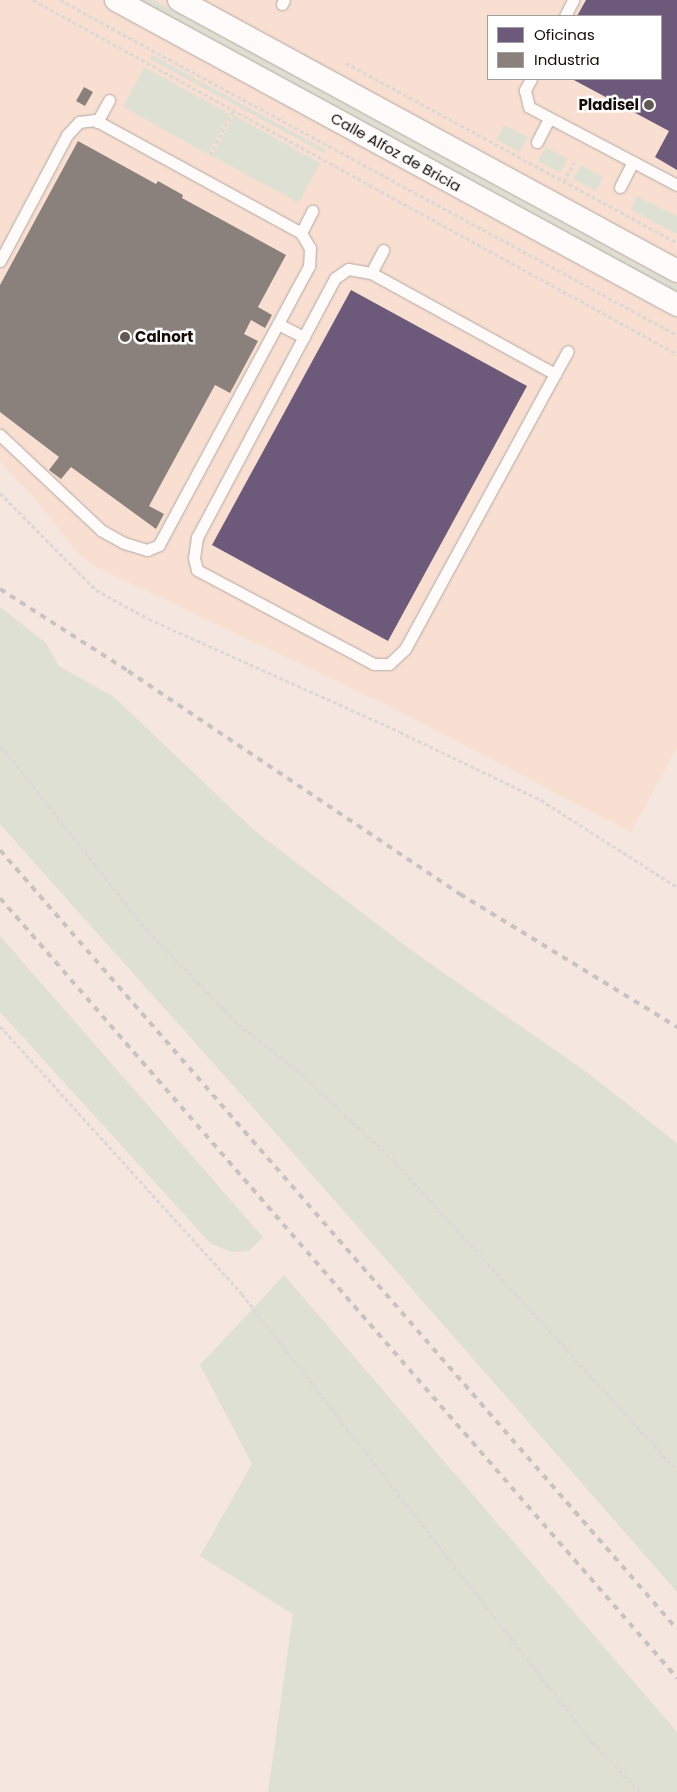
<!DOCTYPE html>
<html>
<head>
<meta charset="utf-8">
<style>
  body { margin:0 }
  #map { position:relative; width:677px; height:1792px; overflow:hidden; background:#f5e7df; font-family:Poppins,sans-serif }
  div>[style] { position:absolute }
  .built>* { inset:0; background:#f8dfd1 }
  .green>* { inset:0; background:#dfe0d4 }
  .offices>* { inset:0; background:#6d597a }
  .industry>* { inset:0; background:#8a817c }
  .path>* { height:3px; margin-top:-1.5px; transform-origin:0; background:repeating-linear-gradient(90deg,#dcd8d6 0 4px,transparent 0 6.5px) }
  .roads { filter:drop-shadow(0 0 1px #b4a9a4) drop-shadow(0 0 1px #b4a9a4) }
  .lane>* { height:11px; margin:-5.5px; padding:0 5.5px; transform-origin:5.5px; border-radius:5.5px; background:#fefbfa }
  .street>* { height:22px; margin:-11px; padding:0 11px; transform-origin:11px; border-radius:11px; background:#fefbfa }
  .rail>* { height:4px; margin-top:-2px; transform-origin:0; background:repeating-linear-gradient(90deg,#c7c3c1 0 6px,transparent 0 12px) }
  .dots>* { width:14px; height:14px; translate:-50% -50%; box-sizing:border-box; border:2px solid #fff; border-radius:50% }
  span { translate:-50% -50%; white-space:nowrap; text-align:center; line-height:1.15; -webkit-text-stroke:5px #fff; paint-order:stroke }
  .poi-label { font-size:15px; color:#140c08; font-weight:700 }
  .right { translate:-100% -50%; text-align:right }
  .left { translate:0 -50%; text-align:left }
  .street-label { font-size:15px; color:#140c08 }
  .legend { position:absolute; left:487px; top:15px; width:175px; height:65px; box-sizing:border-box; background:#fff; border:1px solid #a19e9c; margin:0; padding:6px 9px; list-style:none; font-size:15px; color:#140c08 }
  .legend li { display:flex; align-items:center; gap:10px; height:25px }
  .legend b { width:25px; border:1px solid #a19e9c }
</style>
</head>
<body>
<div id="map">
  <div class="built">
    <i style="clip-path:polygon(evenodd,0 0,677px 0,677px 748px,631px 832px,393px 708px,94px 566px,75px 550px,36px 500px,0 462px,0 0,488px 16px,661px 16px,661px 79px,488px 79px,488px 16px)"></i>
  </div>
  <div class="green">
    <i style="clip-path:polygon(140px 0,154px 0,677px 285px,677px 292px)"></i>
    <i style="clip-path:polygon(152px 55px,326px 150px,324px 153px,150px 59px)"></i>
    <i style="clip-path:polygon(144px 67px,230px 114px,208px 154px,123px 107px)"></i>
    <i style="clip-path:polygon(234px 115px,320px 163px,299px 203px,212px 156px)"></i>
    <i style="clip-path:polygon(504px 125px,528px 137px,520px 152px,497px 140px)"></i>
    <i style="clip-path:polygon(546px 147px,568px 159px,560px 173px,538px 161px)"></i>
    <i style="clip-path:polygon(581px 165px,603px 177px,596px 191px,573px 179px)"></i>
    <i style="clip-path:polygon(637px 196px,677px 216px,677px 234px,631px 210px)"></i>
    <i style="clip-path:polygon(0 607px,46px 643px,59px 666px,114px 697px,255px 831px,415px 953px,584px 1070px,677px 1143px,677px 1592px,279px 1137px,0 824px)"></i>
    <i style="clip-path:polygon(0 936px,263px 1237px,249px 1251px,232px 1252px,211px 1244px,0 1012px)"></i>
    <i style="clip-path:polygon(284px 1275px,677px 1732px,677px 1792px,268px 1792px,293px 1614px,200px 1556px,252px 1464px,200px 1365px)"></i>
  </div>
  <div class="offices">
    <i style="clip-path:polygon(586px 0,677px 0,677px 170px,655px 157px,669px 131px,572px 79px,661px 79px,661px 16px,577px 16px)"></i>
    <i style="clip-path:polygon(351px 290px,527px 386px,388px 641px,212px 545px)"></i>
  </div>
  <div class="industry">
    <i style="clip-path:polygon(84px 87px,93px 92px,85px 106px,76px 101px)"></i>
    <i style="clip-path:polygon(78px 141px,156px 184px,158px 181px,183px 195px,182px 198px,286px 255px,258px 307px,272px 315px,265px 328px,251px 320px,244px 334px,258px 341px,230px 393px,215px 385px,149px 506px,164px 514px,156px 529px,71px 467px,61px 479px,49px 470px,59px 457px,0 412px,0 285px)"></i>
  </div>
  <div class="path">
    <i style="left:33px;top:0;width:735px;rotate:28.8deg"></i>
    <i style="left:60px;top:0;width:702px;rotate:28.5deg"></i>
    <i style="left:346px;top:63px;width:377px;rotate:28.5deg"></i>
    <i style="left:210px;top:155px;width:52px;rotate:-62.4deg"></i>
    <i style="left:564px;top:182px;width:22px;rotate:-63deg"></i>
    <i style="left:0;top:493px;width:136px;rotate:45.3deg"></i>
    <i style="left:96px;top:590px;width:60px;rotate:28.7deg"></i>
    <i style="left:149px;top:619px;width:275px;rotate:24.2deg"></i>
    <i style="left:400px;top:732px;width:157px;rotate:25.7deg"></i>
    <i style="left:541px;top:800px;width:161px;rotate:32.6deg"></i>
    <i style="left:0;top:745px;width:238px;rotate:51.5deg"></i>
    <i style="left:148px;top:931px;width:129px;rotate:45.9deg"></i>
    <i style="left:238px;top:1024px;width:73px;rotate:37.8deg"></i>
    <i style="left:296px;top:1069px;width:130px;rotate:43.1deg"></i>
    <i style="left:391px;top:1158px;width:423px;rotate:47.5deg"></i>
    <i style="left:0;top:1026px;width:361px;rotate:47.9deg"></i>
    <i style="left:242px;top:1294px;width:569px;rotate:52deg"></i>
    <i style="left:592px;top:1742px;width:69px;rotate:46.2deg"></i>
  </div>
  <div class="roads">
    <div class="lane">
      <i style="left:282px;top:4px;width:4px;rotate:-63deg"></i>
      <i style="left:565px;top:16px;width:18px;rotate:-63deg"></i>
      <i style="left:531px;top:79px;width:13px;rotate:119deg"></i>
      <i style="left:525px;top:90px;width:17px;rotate:77deg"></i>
      <i style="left:529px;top:107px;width:167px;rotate:27.8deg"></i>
      <i style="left:97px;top:122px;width:25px;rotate:-61deg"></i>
      <i style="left:537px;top:142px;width:27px;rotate:-63deg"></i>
      <i style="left:620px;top:187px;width:28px;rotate:-63deg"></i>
      <i style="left:301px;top:233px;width:25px;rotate:-63deg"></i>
      <i style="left:0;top:261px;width:143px;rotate:-62deg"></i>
      <i style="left:67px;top:135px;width:18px;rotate:-47deg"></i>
      <i style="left:79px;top:122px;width:16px;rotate:-7deg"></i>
      <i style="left:95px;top:120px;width:235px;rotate:28.7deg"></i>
      <i style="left:301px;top:233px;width:17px;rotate:59deg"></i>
      <i style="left:310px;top:248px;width:18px;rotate:93deg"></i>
      <i style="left:309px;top:266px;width:317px;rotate:118.3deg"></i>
      <i style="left:159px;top:545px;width:13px;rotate:157deg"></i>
      <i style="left:147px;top:550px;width:24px;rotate:-163deg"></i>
      <i style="left:124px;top:543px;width:26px;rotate:-151deg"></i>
      <i style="left:101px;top:530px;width:139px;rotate:-136.8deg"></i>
      <i style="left:371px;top:273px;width:26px;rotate:-62deg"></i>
      <i style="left:278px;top:324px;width:29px;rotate:27deg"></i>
      <i style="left:555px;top:374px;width:210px;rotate:-151.2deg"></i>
      <i style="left:371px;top:273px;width:23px;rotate:-170deg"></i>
      <i style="left:348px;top:269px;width:16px;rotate:145deg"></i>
      <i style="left:335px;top:278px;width:293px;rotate:118deg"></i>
      <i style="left:197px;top:537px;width:21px;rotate:98deg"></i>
      <i style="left:194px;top:558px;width:12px;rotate:76deg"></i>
      <i style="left:197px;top:570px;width:200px;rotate:28deg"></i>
      <i style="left:374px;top:664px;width:15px"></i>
      <i style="left:389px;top:664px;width:22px;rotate:-43deg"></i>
      <i style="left:405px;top:649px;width:290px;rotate:-61.4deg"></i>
      <i style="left:544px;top:394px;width:23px;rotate:-61deg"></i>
      <i style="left:555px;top:374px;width:26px;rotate:-61deg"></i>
    </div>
    <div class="street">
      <i style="left:116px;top:0;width:639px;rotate:28.53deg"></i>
      <i style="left:179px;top:0;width:567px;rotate:28.55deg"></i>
    </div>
  </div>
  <div class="rail">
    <i style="left:0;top:589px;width:152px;rotate:32.6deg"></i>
    <i style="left:128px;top:671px;width:400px;rotate:33.9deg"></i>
    <i style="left:460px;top:894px;width:255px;rotate:31.5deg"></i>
    <i style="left:0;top:850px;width:1032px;rotate:49.01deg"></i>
    <i style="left:0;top:898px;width:1033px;rotate:49.04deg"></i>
  </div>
  <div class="dots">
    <i style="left:649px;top:105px;background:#635953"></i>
    <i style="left:125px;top:337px;background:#635953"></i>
  </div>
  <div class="poi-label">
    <span class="right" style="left:639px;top:105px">Pladisel</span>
    <span class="left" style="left:135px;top:337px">Calnort</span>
  </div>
  <div class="street-label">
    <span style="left:396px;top:152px;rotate:29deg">Calle Alfoz de Bricia</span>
  </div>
  <ul class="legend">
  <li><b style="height:14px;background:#6d597a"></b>Oficinas</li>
  <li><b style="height:14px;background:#8a817c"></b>Industria</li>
  </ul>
</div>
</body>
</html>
